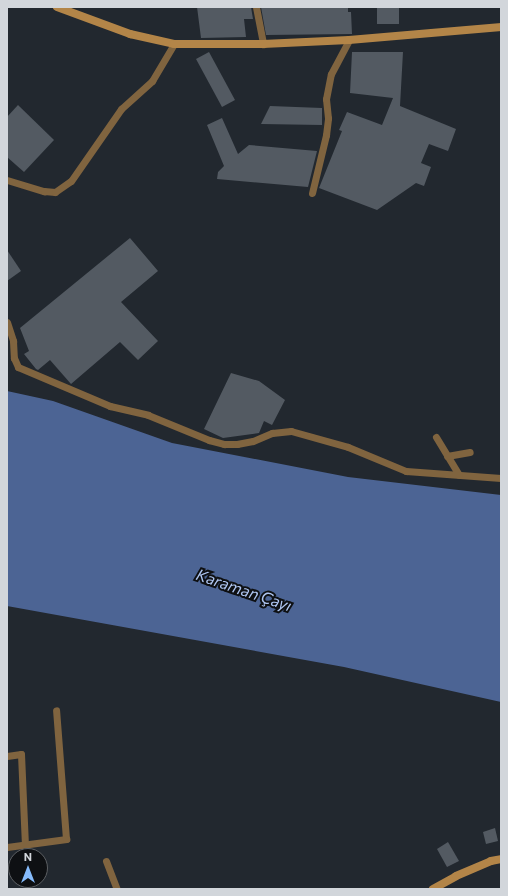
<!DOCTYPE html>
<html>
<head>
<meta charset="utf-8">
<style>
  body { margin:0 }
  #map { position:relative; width:508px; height:896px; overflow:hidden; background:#22282f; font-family:Commissioner,sans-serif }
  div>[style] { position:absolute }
  .water>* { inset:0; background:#4c6494 }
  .building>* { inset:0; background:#535a62 }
  .street>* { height:7px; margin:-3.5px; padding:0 3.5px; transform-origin:3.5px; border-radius:3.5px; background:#80643f }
  .secondary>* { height:8px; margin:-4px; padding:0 4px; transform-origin:4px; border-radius:4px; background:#b38548 }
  span { translate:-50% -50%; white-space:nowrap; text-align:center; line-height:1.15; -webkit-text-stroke:4px #0e1013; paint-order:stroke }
  .water-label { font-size:16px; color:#afc6f2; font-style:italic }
  .frame { position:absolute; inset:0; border:8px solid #d2d6db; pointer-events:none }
  .north { position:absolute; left:8px; top:848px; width:40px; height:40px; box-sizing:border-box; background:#0e1013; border:1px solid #5c5f63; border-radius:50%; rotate:0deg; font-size:11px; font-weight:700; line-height:16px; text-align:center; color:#d2d6db }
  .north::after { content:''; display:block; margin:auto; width:14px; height:18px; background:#86bbfb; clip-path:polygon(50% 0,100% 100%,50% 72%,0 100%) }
</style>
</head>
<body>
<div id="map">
  <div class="water">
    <i style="clip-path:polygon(7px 391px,53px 401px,172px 443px,348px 477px,501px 495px,501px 702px,344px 667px,7px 606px)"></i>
  </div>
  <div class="building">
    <i style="clip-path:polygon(197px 7px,251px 7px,253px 19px,244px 19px,246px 37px,201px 38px)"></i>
    <i style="clip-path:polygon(261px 7px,348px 7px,348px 12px,351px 12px,352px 34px,266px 35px)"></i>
    <i style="clip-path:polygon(377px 7px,399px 7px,399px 24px,377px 24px)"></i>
    <i style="clip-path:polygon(209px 52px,235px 100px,222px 107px,196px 59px)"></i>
    <i style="clip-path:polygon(352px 52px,403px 52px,400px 106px,456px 129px,448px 151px,429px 144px,421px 163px,431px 167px,424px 186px,416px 183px,377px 210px,319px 188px,342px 131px,339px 130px,347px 112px,382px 125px,393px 98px,350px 93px)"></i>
    <i style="clip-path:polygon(18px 105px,54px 140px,24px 172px,7px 157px,7px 117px)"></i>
    <i style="clip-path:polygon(270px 106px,322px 108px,322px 125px,261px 124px)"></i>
    <i style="clip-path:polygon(222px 118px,238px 154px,249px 145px,317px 151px,308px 187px,217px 179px,218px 172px,224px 166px,207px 125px)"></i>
    <i style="clip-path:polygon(130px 238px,158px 271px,121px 302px,158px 341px,138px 360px,120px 342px,71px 384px,50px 360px,38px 370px,36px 369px,24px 354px,29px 351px,20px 328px)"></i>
    <i style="clip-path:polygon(7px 250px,21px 271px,7px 281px)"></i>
    <i style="clip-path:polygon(231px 373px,259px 381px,285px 400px,272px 425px,264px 421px,259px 433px,223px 438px,204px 429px)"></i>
    <i style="clip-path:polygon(495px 828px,498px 841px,486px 844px,483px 832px)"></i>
    <i style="clip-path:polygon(448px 842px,459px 861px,447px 867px,437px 849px)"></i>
  </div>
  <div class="street">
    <i style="left:256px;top:7px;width:38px;rotate:79deg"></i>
    <i style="left:7px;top:180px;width:39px;rotate:17deg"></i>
    <i style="left:44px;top:191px;width:11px;rotate:5deg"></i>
    <i style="left:55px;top:192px;width:19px;rotate:-35deg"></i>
    <i style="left:71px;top:181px;width:88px;rotate:-55.2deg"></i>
    <i style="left:121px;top:109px;width:42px;rotate:-42.1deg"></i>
    <i style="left:152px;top:81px;width:43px;rotate:-59.3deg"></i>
    <i style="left:312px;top:193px;width:60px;rotate:-76.4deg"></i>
    <i style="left:326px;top:135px;width:17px;rotate:-83deg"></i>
    <i style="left:328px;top:118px;width:19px;rotate:-96deg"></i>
    <i style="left:326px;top:99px;width:25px;rotate:-79deg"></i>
    <i style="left:331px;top:74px;width:38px;rotate:-62deg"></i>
    <i style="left:7px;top:322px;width:20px;rotate:72deg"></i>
    <i style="left:13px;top:341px;width:17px;rotate:87deg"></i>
    <i style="left:14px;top:358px;width:10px;rotate:66deg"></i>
    <i style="left:18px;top:367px;width:100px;rotate:23deg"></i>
    <i style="left:110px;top:406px;width:39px;rotate:13deg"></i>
    <i style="left:148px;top:415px;width:66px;rotate:22.3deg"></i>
    <i style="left:209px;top:440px;width:16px;rotate:15deg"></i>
    <i style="left:224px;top:444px;width:13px"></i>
    <i style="left:237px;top:444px;width:16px;rotate:-11deg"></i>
    <i style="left:253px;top:441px;width:21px;rotate:-23deg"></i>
    <i style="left:272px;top:433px;width:19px;rotate:-6deg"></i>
    <i style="left:291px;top:431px;width:59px;rotate:15.7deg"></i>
    <i style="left:348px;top:447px;width:63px;rotate:22.5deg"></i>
    <i style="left:406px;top:471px;width:95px;rotate:4.2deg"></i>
    <i style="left:436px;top:437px;width:44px;rotate:58.8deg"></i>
    <i style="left:447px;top:456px;width:23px;rotate:-10deg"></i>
    <i style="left:7px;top:756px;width:14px;rotate:-8deg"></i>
    <i style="left:21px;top:754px;width:90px;rotate:87.5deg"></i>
    <i style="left:7px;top:847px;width:60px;rotate:-7.7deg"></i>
    <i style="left:66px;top:839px;width:129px;rotate:-94.4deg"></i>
    <i style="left:106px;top:861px;width:30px;rotate:69deg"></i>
  </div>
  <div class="secondary">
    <i style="left:57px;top:7px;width:78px;rotate:20.3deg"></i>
    <i style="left:130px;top:34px;width:45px;rotate:12.8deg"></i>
    <i style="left:174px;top:44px;width:89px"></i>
    <i style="left:263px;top:44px;width:86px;rotate:-2.7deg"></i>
    <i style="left:349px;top:40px;width:153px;rotate:-4.9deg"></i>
    <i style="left:433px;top:889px;width:26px;rotate:-29deg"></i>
    <i style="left:456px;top:876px;width:38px;rotate:-23deg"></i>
    <i style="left:491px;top:861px;width:10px;rotate:-11deg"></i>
  </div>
  <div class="water-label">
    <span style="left:244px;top:590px;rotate:19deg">Karaman Çayı</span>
  </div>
  <div class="frame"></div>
  <div class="north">N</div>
</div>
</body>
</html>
